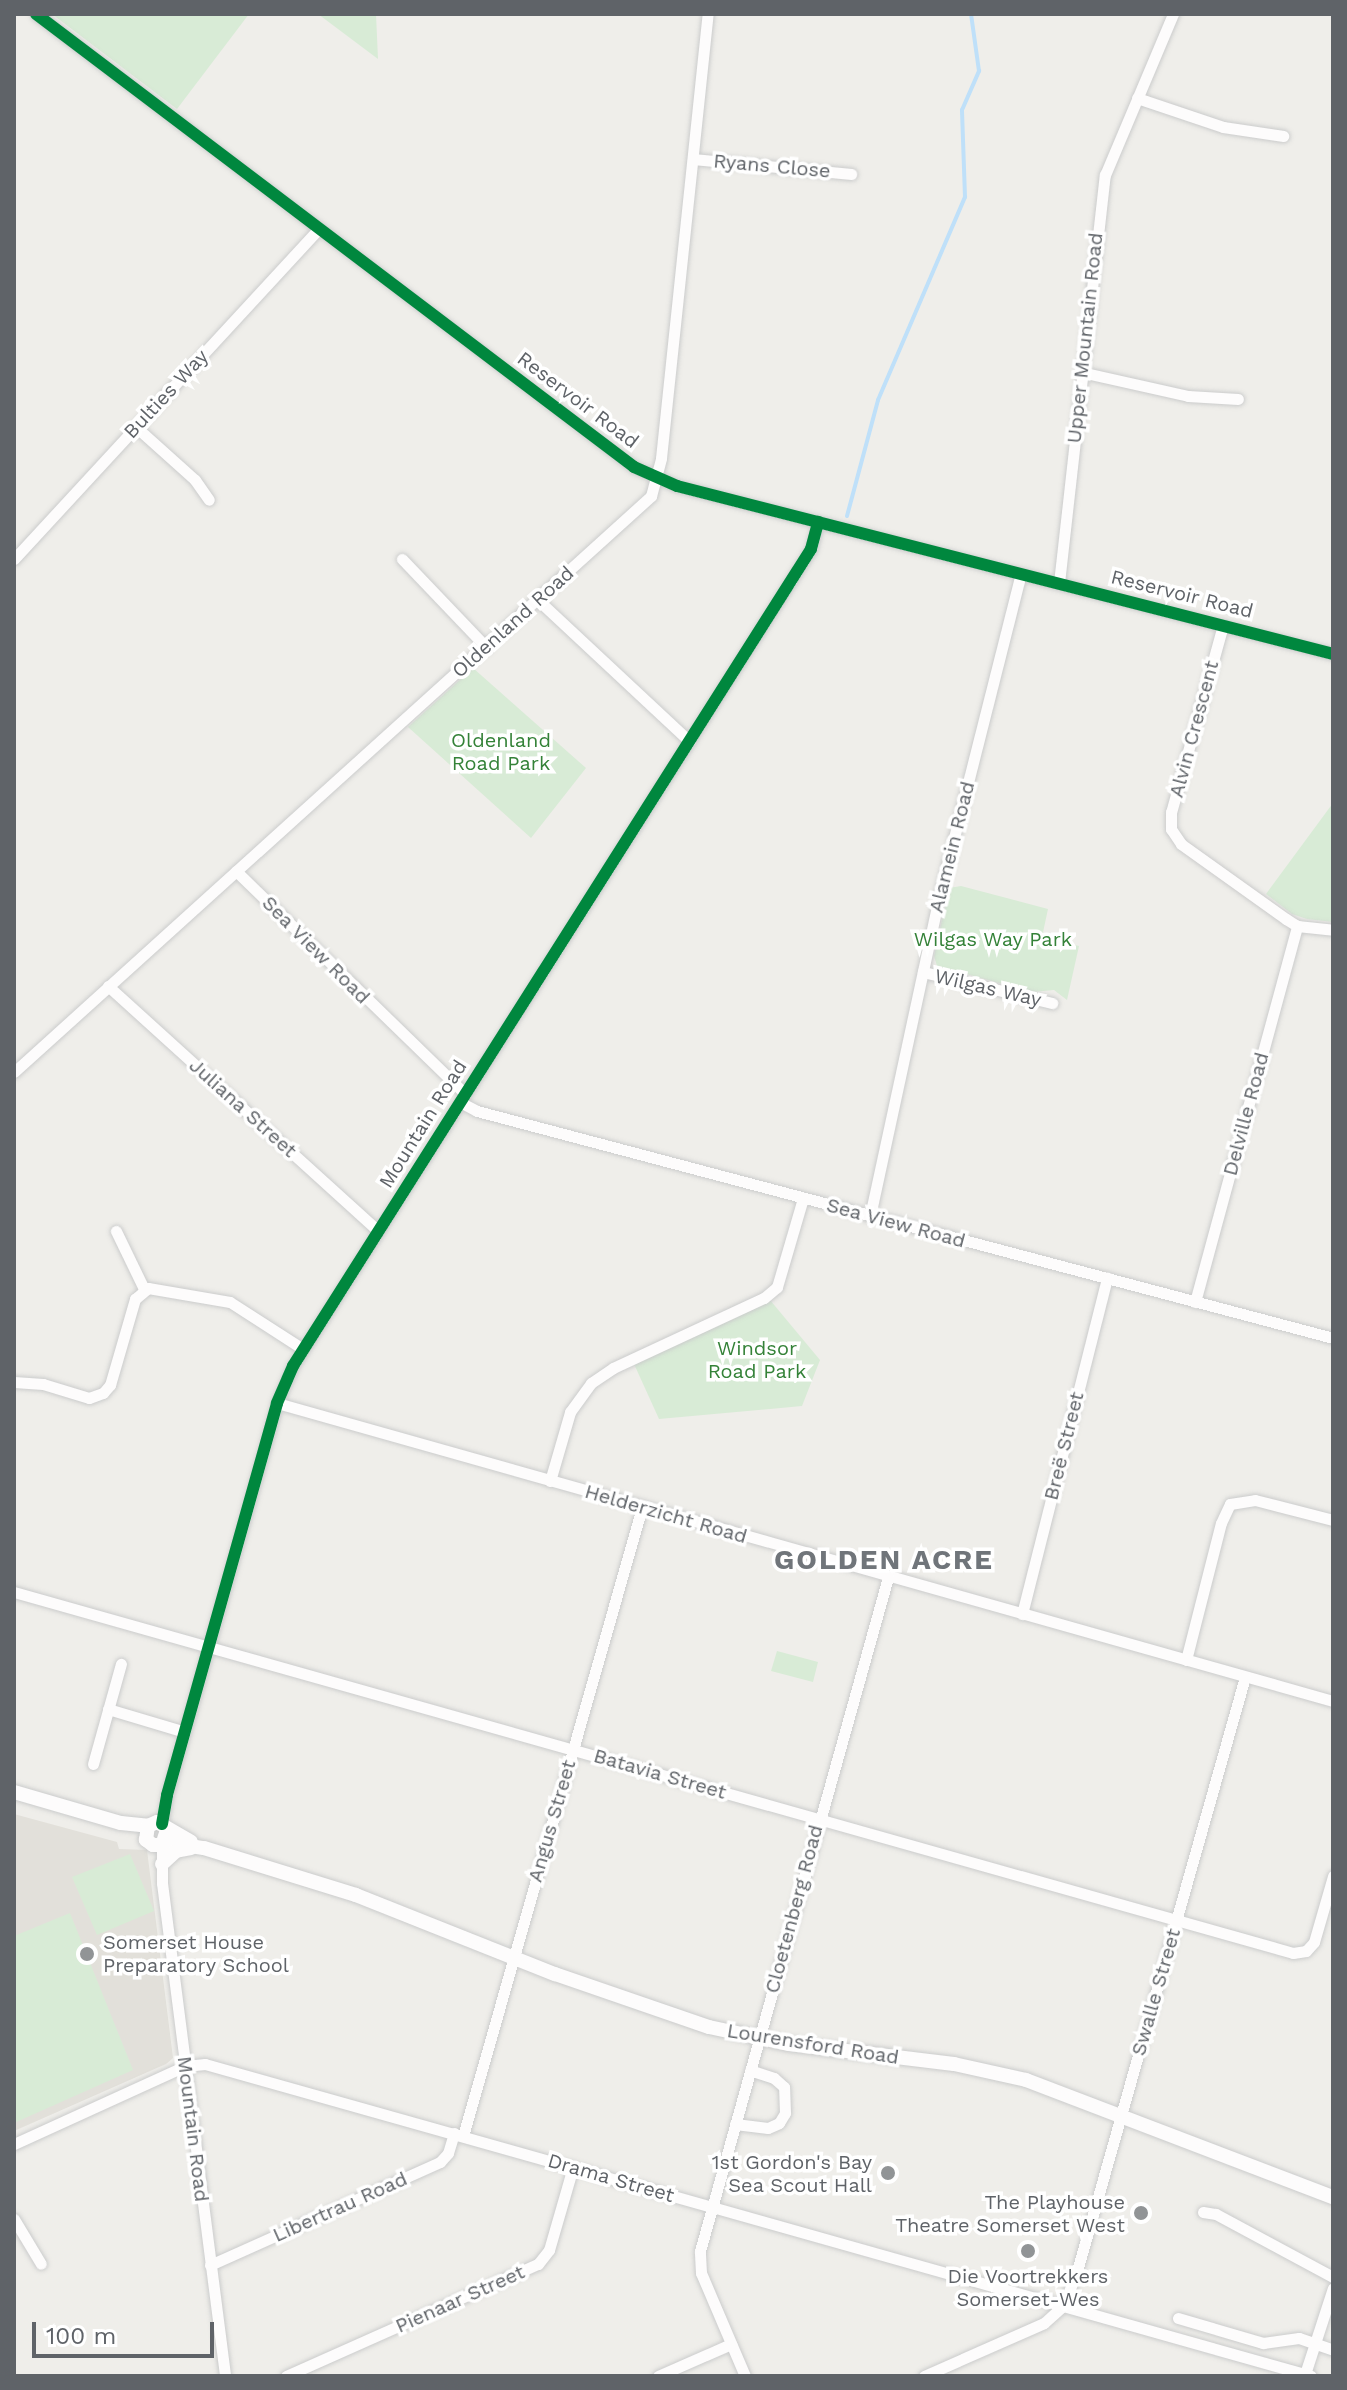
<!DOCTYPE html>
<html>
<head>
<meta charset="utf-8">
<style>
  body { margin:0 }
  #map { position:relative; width:1347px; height:2390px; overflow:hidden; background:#efeeea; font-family:"Work Sans",sans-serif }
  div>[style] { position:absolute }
  .education>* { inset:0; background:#e2e0da }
  .green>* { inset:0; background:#d8ebd6 }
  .stream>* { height:4px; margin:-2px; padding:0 2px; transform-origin:2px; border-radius:2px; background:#bfe0f9 }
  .roads { filter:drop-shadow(0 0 2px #cbcccc) drop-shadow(0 0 2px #cbcccc) }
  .street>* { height:11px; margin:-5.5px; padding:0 5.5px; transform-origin:5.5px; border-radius:5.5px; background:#fdfcfc }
  .secondary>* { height:14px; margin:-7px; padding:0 7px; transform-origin:7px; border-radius:7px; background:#fdfcfc }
  .cycleway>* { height:12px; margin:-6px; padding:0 6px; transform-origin:6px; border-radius:6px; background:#00873e }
  .dots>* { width:22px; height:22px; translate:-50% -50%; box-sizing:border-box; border:4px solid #fff; border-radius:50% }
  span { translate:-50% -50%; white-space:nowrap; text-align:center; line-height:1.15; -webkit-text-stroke:7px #fff; paint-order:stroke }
  .street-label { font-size:20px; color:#5f6368 }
  .park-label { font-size:20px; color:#348238 }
  .poi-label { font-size:20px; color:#5f6368 }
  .left { translate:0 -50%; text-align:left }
  .right { translate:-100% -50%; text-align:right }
  .district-label { font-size:28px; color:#70757a; font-weight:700; letter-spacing:2px }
  .frame { position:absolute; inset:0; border:16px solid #5f6368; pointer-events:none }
  .scale { position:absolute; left:32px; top:2322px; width:182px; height:36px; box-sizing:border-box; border:4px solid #5f6368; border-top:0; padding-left:10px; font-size:24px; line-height:28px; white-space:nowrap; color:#5f6368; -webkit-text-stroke:6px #fff; paint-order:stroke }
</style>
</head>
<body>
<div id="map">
  <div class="education">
    <i style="clip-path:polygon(14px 1814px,117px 1842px,119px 1849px,147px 1850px,173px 2058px,166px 2064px,14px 2131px)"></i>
  </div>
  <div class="green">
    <i style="clip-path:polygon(52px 14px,249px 14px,177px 109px)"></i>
    <i style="clip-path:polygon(318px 14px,376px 14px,378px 59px)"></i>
    <i style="clip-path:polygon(473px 668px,586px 768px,531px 838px,408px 727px)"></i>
    <i style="clip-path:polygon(1333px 803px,1333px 922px,1307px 919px,1292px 914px,1266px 894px)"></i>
    <i style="clip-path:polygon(961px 886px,1048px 909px,1042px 937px,1079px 946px,1067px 1000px,1054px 990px,1032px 992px,937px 966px,934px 956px,949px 888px)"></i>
    <i style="clip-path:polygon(770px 1300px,820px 1360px,802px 1406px,659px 1419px,634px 1364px)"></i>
    <i style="clip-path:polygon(777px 1651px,818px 1662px,813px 1682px,771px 1671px)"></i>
    <i style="clip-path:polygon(130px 1854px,154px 1911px,97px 1935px,72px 1877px)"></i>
    <i style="clip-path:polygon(70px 1913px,133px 2070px,14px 2123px,14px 1936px)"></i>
  </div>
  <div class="stream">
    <i style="left:847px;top:516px;width:120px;rotate:-75deg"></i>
    <i style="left:878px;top:400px;width:221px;rotate:-66.8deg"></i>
    <i style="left:965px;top:197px;width:87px;rotate:-92deg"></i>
    <i style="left:962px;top:110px;width:43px;rotate:-66.4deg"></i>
    <i style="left:979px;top:71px;width:58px;rotate:-98deg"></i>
  </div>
  <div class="roads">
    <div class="street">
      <i style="left:36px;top:14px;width:750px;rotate:37.14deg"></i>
      <i style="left:634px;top:467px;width:47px;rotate:23.8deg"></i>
      <i style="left:677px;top:486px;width:677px;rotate:14.36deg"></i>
      <i style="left:1137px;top:98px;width:91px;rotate:18.6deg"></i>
      <i style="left:1223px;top:127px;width:61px;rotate:8.5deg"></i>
      <i style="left:693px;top:159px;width:159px;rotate:5.4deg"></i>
      <i style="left:1081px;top:372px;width:110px;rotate:12.6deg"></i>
      <i style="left:1188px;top:396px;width:50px;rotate:3.4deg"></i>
      <i style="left:136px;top:427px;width:79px;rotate:41.9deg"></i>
      <i style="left:195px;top:480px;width:24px;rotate:55deg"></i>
      <i style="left:14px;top:559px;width:450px;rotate:-47.3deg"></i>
      <i style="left:402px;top:559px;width:122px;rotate:46.3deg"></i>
      <i style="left:1059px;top:583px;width:411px;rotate:-83.6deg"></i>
      <i style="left:1105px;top:175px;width:175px;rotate:-67.1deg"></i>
      <i style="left:538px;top:600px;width:207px;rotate:43deg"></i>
      <i style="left:1223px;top:625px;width:194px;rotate:105.5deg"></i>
      <i style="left:1171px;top:812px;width:17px;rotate:90deg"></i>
      <i style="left:1171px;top:829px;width:18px;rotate:56deg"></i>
      <i style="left:1181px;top:844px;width:129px;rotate:35.5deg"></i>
      <i style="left:1286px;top:919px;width:13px;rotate:32deg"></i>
      <i style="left:1297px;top:926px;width:36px;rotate:6deg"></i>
      <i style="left:236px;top:871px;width:320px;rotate:44.2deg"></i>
      <i style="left:923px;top:972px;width:133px;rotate:13.5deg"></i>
      <i style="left:108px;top:986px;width:365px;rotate:42.2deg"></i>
      <i style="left:14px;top:1072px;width:859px;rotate:-42.12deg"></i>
      <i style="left:651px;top:496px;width:39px;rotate:-75deg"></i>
      <i style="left:661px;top:458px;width:446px;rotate:-84deg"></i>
      <i style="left:460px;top:1102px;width:19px;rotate:28deg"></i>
      <i style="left:477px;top:1111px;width:886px;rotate:14.85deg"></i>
      <i style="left:870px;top:1216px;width:318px;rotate:-77.8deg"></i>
      <i style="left:937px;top:905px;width:341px;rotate:-75.8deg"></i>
      <i style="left:116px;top:1231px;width:64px;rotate:64.2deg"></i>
      <i style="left:1195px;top:1302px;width:390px;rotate:-74.8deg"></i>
      <i style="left:14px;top:1382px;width:29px;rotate:4deg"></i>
      <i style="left:43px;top:1384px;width:48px;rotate:16.9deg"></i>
      <i style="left:89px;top:1398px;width:15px;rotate:-20deg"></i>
      <i style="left:103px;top:1393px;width:11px;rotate:-49deg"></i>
      <i style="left:110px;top:1385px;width:90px;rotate:-73.8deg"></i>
      <i style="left:135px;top:1299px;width:17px;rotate:-40deg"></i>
      <i style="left:148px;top:1288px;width:83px;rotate:9.7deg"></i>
      <i style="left:230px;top:1302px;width:87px;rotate:32.8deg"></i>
      <i style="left:277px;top:1403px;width:1097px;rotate:15.76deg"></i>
      <i style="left:550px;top:1481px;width:72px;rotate:-73.8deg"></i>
      <i style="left:570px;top:1412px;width:36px;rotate:-54deg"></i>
      <i style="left:591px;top:1383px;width:27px;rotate:-34deg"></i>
      <i style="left:613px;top:1368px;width:166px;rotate:-24.9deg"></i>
      <i style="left:764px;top:1298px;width:17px;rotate:-40deg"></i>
      <i style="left:777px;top:1287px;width:93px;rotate:-73.7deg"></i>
      <i style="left:14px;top:1592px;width:1329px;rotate:15.76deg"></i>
      <i style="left:1293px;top:1953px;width:13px;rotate:-9deg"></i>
      <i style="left:1306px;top:1951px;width:12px;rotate:-48deg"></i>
      <i style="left:1314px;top:1942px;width:69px;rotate:-73.9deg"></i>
      <i style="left:1022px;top:1614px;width:347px;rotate:-75.8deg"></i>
      <i style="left:1186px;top:1660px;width:141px;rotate:-75.7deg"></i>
      <i style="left:1221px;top:1523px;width:21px;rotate:-65deg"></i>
      <i style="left:1230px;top:1504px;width:25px;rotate:-9deg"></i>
      <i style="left:1255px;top:1500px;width:81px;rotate:14.4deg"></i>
      <i style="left:108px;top:1709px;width:80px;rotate:16.6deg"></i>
      <i style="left:93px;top:1764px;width:104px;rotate:-74.4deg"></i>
      <i style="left:162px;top:1824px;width:29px;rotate:-80deg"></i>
      <i style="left:167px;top:1795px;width:407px;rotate:-74.3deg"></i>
      <i style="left:277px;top:1403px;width:40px;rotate:-66.6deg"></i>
      <i style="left:293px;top:1366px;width:967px;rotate:-57.62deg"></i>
      <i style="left:811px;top:549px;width:28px;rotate:-75deg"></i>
      <i style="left:162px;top:1845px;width:38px;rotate:90deg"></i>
      <i style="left:162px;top:1883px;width:497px;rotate:82.7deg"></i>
      <i style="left:735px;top:2124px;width:33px;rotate:7deg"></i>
      <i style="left:768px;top:2128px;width:12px;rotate:-24deg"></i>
      <i style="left:779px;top:2123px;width:12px;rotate:-59deg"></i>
      <i style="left:785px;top:2113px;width:26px;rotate:-92deg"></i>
      <i style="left:784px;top:2087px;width:13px;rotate:-138deg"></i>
      <i style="left:774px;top:2078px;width:25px;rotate:-162deg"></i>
      <i style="left:463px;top:2136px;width:654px;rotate:-74.11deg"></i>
      <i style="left:14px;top:2144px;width:188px;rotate:-24.5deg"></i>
      <i style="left:185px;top:2066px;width:20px;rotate:-6deg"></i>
      <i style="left:205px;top:2064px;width:1149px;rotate:15.75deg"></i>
      <i style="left:1203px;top:2212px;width:13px;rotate:9deg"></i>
      <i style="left:1216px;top:2214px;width:133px;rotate:28.3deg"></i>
      <i style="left:14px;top:2219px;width:52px;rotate:59deg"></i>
      <i style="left:210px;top:2265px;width:252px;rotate:-24.1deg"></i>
      <i style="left:440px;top:2162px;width:12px;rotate:-48deg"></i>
      <i style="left:448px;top:2153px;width:21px;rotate:-73deg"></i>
      <i style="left:1178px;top:2318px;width:89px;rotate:16.4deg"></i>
      <i style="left:1263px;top:2343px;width:36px;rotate:-8deg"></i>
      <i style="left:1299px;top:2338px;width:36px;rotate:19deg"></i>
      <i style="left:1305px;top:2374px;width:90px;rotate:-72deg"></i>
      <i style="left:286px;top:2376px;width:276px;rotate:-24deg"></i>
      <i style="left:538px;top:2264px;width:18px;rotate:-52deg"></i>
      <i style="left:549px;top:2250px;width:86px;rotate:-73.9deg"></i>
      <i style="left:658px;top:2376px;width:80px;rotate:-23.7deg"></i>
      <i style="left:745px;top:2376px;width:112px;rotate:-113.1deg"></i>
      <i style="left:701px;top:2273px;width:22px;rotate:-93deg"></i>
      <i style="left:700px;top:2251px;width:700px;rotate:-74.41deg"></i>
      <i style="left:924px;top:2376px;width:131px;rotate:-23.8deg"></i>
      <i style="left:1044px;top:2323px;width:25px;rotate:-42deg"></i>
      <i style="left:1063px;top:2306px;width:38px;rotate:-68deg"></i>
      <i style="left:1077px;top:2271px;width:617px;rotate:-74.21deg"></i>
    </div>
    <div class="secondary">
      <i style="left:14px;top:1792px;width:111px;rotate:16.2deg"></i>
      <i style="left:121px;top:1823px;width:27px;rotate:6deg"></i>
      <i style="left:167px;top:1830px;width:16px;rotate:108deg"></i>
      <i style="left:162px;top:1845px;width:9px;rotate:180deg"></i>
      <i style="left:153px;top:1845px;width:9px;rotate:-144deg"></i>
      <i style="left:146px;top:1840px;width:14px;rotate:-82deg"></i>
      <i style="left:148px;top:1826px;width:10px;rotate:-24deg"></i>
      <i style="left:157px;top:1822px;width:39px;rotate:30deg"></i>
      <i style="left:165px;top:1842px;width:39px;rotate:9deg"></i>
      <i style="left:204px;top:1848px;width:159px;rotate:17.2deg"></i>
      <i style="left:356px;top:1895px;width:214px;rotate:21.7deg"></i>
      <i style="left:555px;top:1974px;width:163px;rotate:19deg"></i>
      <i style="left:709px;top:2027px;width:82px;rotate:12deg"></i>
      <i style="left:789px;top:2044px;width:166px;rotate:6.9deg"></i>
      <i style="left:954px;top:2064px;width:74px;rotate:12.5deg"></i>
      <i style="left:1026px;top:2080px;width:329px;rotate:20.9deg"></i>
      <i style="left:162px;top:1864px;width:19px;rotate:-43deg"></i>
      <i style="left:176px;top:1851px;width:15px;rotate:-11deg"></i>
    </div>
  </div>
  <div class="cycleway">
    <i style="left:36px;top:14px;width:750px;rotate:37.14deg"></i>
    <i style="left:634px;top:467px;width:47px;rotate:23.8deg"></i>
    <i style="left:677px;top:486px;width:677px;rotate:14.36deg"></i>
    <i style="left:162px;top:1824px;width:29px;rotate:-80deg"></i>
    <i style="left:167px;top:1795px;width:407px;rotate:-74.3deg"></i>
    <i style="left:277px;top:1403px;width:40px;rotate:-66.6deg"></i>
    <i style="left:293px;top:1366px;width:967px;rotate:-57.62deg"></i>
    <i style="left:811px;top:549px;width:28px;rotate:-75deg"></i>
  </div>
  <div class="dots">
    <i style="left:87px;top:1954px;background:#919496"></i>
    <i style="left:888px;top:2173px;background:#919496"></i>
    <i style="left:1141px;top:2213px;background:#919496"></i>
    <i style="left:1028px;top:2251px;background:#919496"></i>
  </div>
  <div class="street-label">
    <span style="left:772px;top:166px;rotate:5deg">Ryans Close</span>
    <span style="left:1085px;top:338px;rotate:-84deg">Upper Mountain Road</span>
    <span style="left:166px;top:394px;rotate:-47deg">Bulties Way</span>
    <span style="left:578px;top:400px;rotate:37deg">Reservoir Road</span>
    <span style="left:1182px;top:594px;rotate:14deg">Reservoir Road</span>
    <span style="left:513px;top:622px;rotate:-42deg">Oldenland Road</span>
    <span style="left:1194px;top:729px;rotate:-75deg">Alvin Crescent</span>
    <span style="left:952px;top:847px;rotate:-76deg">Alamein Road</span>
    <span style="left:316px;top:950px;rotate:45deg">Sea View Road</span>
    <span style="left:988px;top:988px;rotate:13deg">Wilgas Way</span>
    <span style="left:243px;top:1108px;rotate:42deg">Juliana Street</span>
    <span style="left:1246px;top:1114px;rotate:-75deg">Delville Road</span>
    <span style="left:423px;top:1124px;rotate:-58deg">Mountain Road</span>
    <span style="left:896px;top:1223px;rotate:15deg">Sea View Road</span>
    <span style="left:1064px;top:1446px;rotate:-76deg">Breë Street</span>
    <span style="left:666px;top:1514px;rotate:16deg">Helderzicht Road</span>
    <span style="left:660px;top:1774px;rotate:16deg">Batavia Street</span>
    <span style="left:552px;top:1821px;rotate:-74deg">Angus Street</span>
    <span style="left:794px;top:1909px;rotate:-75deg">Cloetenberg Road</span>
    <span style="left:1156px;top:1992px;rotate:-74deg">Swalle Street</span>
    <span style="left:813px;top:2044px;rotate:9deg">Lourensford Road</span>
    <span style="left:193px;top:2129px;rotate:83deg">Mountain Road</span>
    <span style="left:611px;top:2178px;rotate:16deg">Drama Street</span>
    <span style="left:340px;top:2207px;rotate:-24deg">Libertrau Road</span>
    <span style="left:460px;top:2299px;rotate:-24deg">Pienaar Street</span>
  </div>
  <div class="park-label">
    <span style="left:501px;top:752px">Oldenland<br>Road Park</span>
    <span style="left:993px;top:939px">Wilgas Way Park</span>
    <span style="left:757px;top:1360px">Windsor<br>Road Park</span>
  </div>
  <div class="poi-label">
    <span class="left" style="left:103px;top:1954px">Somerset House<br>Preparatory School</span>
    <span class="right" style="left:872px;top:2174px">1st Gordon's Bay<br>Sea Scout Hall</span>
    <span class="right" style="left:1125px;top:2214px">The Playhouse<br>Theatre Somerset West</span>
    <span style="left:1028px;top:2288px">Die Voortrekkers<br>Somerset-Wes</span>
  </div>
  <div class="district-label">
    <span style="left:884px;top:1560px">GOLDEN ACRE</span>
  </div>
  <div class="frame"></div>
  <div class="scale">100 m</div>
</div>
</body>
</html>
